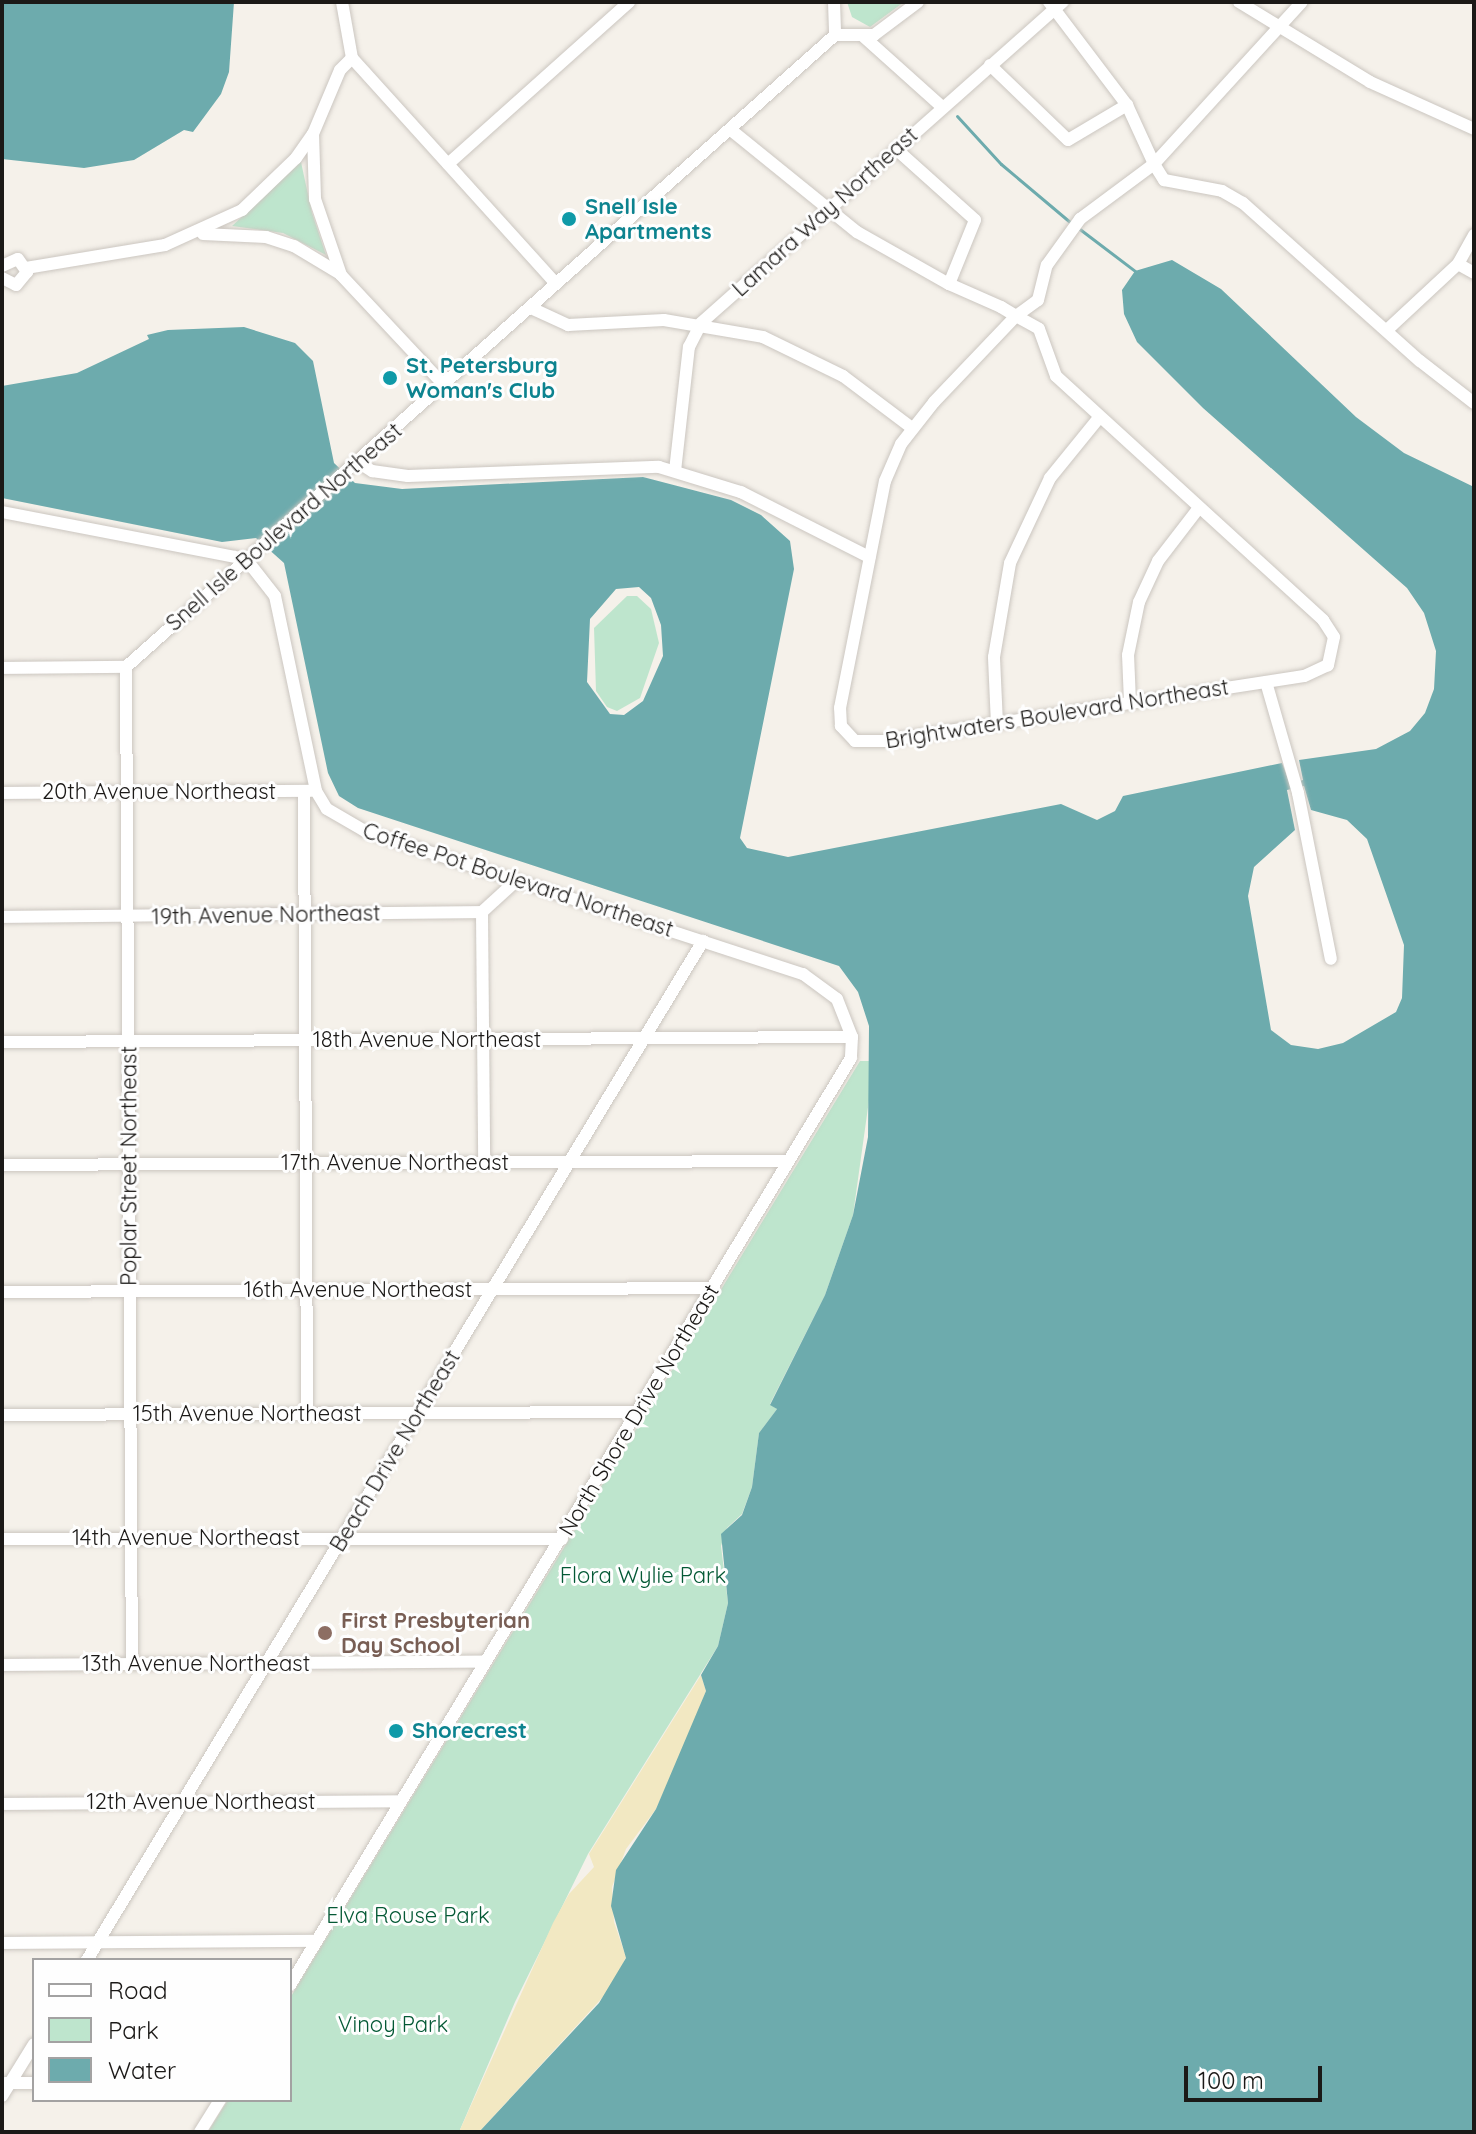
<!DOCTYPE html>
<html>
<head>
<meta charset="utf-8">
<style>
  body { margin:0 }
  #map { position:relative; width:1476px; height:2134px; overflow:hidden; background:#f5f1ea; font-family:Quicksand,sans-serif }
  div>[style] { position:absolute }
  .green>* { inset:0; background:#bee5cd }
  .sand>* { inset:0; background:#f2e8c2 }
  .water>* { inset:0; background:#6dabad }
  .stream>* { height:3px; margin:-1.5px; padding:0 1.5px; transform-origin:1.5px; border-radius:1.5px; background:#6dabad }
  .roads { filter:drop-shadow(0 0 2px #cbc6c0) drop-shadow(0 0 2px #cbc6c0) }
  .minor>* { height:12px; margin:-6px; padding:0 6px; transform-origin:6px; border-radius:6px; background:#fff }
  .dots>* { width:22px; height:22px; translate:-50% -50%; box-sizing:border-box; border:4px solid #fefefe; border-radius:50% }
  span { translate:-50% -50%; white-space:nowrap; text-align:center; line-height:1.15; -webkit-text-stroke:6px #fefefe; paint-order:stroke }
  .culture-label { font-size:22px; color:#0d838f; font-weight:700 }
  .left { translate:0 -50%; text-align:left }
  .street-label { font-size:22px; color:#1b1917 }
  .park-label { font-size:22px; color:#045935 }
  .education-label { font-size:22px; color:#785e54; font-weight:700 }
  .frame { position:absolute; inset:0; border:4px solid #1b1917; pointer-events:none }
  .legend { position:absolute; left:32px; top:1958px; width:260px; height:144px; box-sizing:border-box; background:#fefefe; border:2px solid #a3a2a2; margin:0; padding:10px 14px; list-style:none; font-size:24px; color:#1b1917 }
  .legend li { display:flex; align-items:center; gap:16px; height:40px }
  .legend b { width:40px; border:2px solid #a3a2a2 }
  .scale { position:absolute; left:1184px; top:2066px; width:138px; height:36px; box-sizing:border-box; border:4px solid #1b1917; border-top:0; padding-left:10px; font-size:24px; line-height:28px; white-space:nowrap; color:#1b1917; -webkit-text-stroke:6px #fefefe; paint-order:stroke }
</style>
</head>
<body>
<div id="map">
  <div class="green">
    <i style="clip-path:polygon(847px 2px,904px 2px,870px 27px,852px 17px)"></i>
    <i style="clip-path:polygon(301px 162px,312px 213px,326px 255px,283px 233px,232px 226px)"></i>
    <i style="clip-path:polygon(627px 596px,637px 596px,651px 609px,659px 643px,640px 698px,617px 711px,607px 707px,596px 691px,594px 628px)"></i>
    <i style="clip-path:polygon(860px 1061px,869px 1061px,870px 1093px,853px 1215px,825px 1295px,770px 1404px,777px 1409px,759px 1433px,752px 1487px,742px 1514px,727px 1528px,721px 1546px,728px 1603px,718px 1646px,588px 1854px,515px 2002px,459px 2132px,208px 2132px,228px 2100px,290px 2100px,290px 1998px)"></i>
  </div>
  <div class="sand">
    <i style="clip-path:polygon(701px 1675px,706px 1691px,684px 1748px,656px 1809px,626px 1849px,612px 1887px,614px 1922px,626px 1957px,613px 1986px,479px 2132px,459px 2132px,553px 1923px,569px 1894px,594px 1867px,589px 1854px)"></i>
  </div>
  <div class="water">
    <i style="clip-path:polygon(2px 2px,234px 2px,229px 72px,221px 94px,193px 132px,184px 130px,134px 160px,84px 168px,2px 159px)"></i>
    <i style="clip-path:polygon(evenodd,1172px 260px,1221px 289px,1356px 417px,1404px 453px,1474px 487px,1474px 2132px,479px 2132px,599px 2003px,626px 1958px,611px 1906px,616px 1870px,656px 1809px,706px 1691px,701px 1675px,718px 1646px,728px 1603px,721px 1534px,742px 1515px,752px 1487px,759px 1433px,777px 1409px,770px 1405px,825px 1295px,853px 1215px,868px 1137px,869px 1026px,858px 992px,839px 966px,358px 808px,339px 796px,328px 773px,284px 563px,256px 538px,222px 542px,2px 498px,2px 386px,77px 373px,149px 339px,147px 335px,168px 330px,244px 327px,295px 343px,313px 361px,334px 463px,355px 483px,402px 489px,643px 477px,731px 500px,761px 515px,790px 541px,794px 569px,740px 838px,747px 848px,788px 857px,1061px 804px,1097px 820px,1115px 811px,1123px 796px,1282px 763px,1290px 784px,1303px 780px,1299px 760px,1376px 749px,1410px 731px,1425px 713px,1434px 689px,1436px 651px,1424px 613px,1407px 588px,1203px 408px,1137px 342px,1124px 314px,1122px 290px,1135px 271px,1172px 260px,639px 587px,651px 598px,661px 625px,663px 656px,643px 701px,624px 715px,610px 714px,587px 682px,590px 619px,616px 589px,639px 587px,1172px 260px,1304px 786px,1311px 810px,1347px 820px,1367px 839px,1404px 945px,1402px 998px,1396px 1012px,1343px 1043px,1318px 1049px,1291px 1045px,1271px 1030px,1248px 896px,1254px 867px,1295px 830px,1287px 790px,1304px 786px)"></i>
  </div>
  <div class="stream">
    <i style="left:957px;top:116px;width:65px;rotate:47.5deg"></i>
    <i style="left:1001px;top:164px;width:92px;rotate:40.1deg"></i>
    <i style="left:1077px;top:227px;width:73px;rotate:37.2deg"></i>
  </div>
  <div class="roads">
    <div class="minor">
      <i style="left:342px;top:2px;width:57px;rotate:79.9deg"></i>
      <i style="left:352px;top:58px;width:304px;rotate:47.9deg"></i>
      <i style="left:834px;top:2px;width:33px;rotate:88deg"></i>
      <i style="left:1049px;top:2px;width:129px;rotate:52.9deg"></i>
      <i style="left:1127px;top:105px;width:65px;rotate:65.4deg"></i>
      <i style="left:1154px;top:164px;width:219px;rotate:-47.6deg"></i>
      <i style="left:1239px;top:2px;width:153px;rotate:31.4deg"></i>
      <i style="left:1370px;top:82px;width:114px;rotate:24.3deg"></i>
      <i style="left:863px;top:36px;width:106px;rotate:41.9deg"></i>
      <i style="left:990px;top:65px;width:108px;rotate:43.9deg"></i>
      <i style="left:1068px;top:140px;width:69px;rotate:-30.7deg"></i>
      <i style="left:731px;top:130px;width:162px;rotate:39deg"></i>
      <i style="left:857px;top:232px;width:106px;rotate:29.5deg"></i>
      <i style="left:949px;top:284px;width:57px;rotate:23.9deg"></i>
      <i style="left:1001px;top:307px;width:17px;rotate:31deg"></i>
      <i style="left:1016px;top:316px;width:26px;rotate:29deg"></i>
      <i style="left:1039px;top:329px;width:50px;rotate:70.1deg"></i>
      <i style="left:1056px;top:376px;width:362px;rotate:42.4deg"></i>
      <i style="left:1323px;top:620px;width:20px;rotate:57deg"></i>
      <i style="left:1334px;top:637px;width:29px;rotate:102deg"></i>
      <i style="left:1328px;top:665px;width:26px;rotate:155deg"></i>
      <i style="left:1304px;top:676px;width:425px;rotate:171.2deg"></i>
      <i style="left:884px;top:741px;width:29px;rotate:180deg"></i>
      <i style="left:855px;top:741px;width:21px;rotate:-133deg"></i>
      <i style="left:841px;top:726px;width:18px;rotate:-93deg"></i>
      <i style="left:840px;top:708px;width:231px;rotate:-78.8deg"></i>
      <i style="left:885px;top:481px;width:40px;rotate:-66.6deg"></i>
      <i style="left:901px;top:444px;width:53px;rotate:-51.8deg"></i>
      <i style="left:934px;top:402px;width:119px;rotate:-46.4deg"></i>
      <i style="left:1016px;top:316px;width:27px;rotate:-36deg"></i>
      <i style="left:1038px;top:300px;width:36px;rotate:-76deg"></i>
      <i style="left:1047px;top:265px;width:57px;rotate:-54.3deg"></i>
      <i style="left:1080px;top:219px;width:92px;rotate:-36.6deg"></i>
      <i style="left:1154px;top:164px;width:19px;rotate:58deg"></i>
      <i style="left:1164px;top:180px;width:59px;rotate:10.7deg"></i>
      <i style="left:1222px;top:191px;width:24px;rotate:30deg"></i>
      <i style="left:1243px;top:203px;width:237px;rotate:41.8deg"></i>
      <i style="left:1420px;top:361px;width:68px;rotate:37.9deg"></i>
      <i style="left:313px;top:134px;width:65px;rotate:88.2deg"></i>
      <i style="left:315px;top:199px;width:80px;rotate:71.1deg"></i>
      <i style="left:341px;top:275px;width:151px;rotate:46.9deg"></i>
      <i style="left:896px;top:149px;width:106px;rotate:41.9deg"></i>
      <i style="left:975px;top:220px;width:69px;rotate:112.1deg"></i>
      <i style="left:448px;top:164px;width:243px;rotate:-41.8deg"></i>
      <i style="left:203px;top:234px;width:63px;rotate:2.7deg"></i>
      <i style="left:266px;top:237px;width:29px;rotate:18deg"></i>
      <i style="left:294px;top:246px;width:52px;rotate:31deg"></i>
      <i style="left:1458px;top:264px;width:18px;rotate:29deg"></i>
      <i style="left:2px;top:266px;width:17px;rotate:-24deg"></i>
      <i style="left:18px;top:259px;width:16px;rotate:55deg"></i>
      <i style="left:27px;top:272px;width:17px;rotate:130deg"></i>
      <i style="left:16px;top:285px;width:16px;rotate:-153deg"></i>
      <i style="left:26px;top:268px;width:141px;rotate:-9.4deg"></i>
      <i style="left:165px;top:245px;width:85px;rotate:-24.4deg"></i>
      <i style="left:242px;top:210px;width:75px;rotate:-43.9deg"></i>
      <i style="left:296px;top:158px;width:29px;rotate:-55deg"></i>
      <i style="left:313px;top:134px;width:69px;rotate:-67.1deg"></i>
      <i style="left:340px;top:70px;width:17px;rotate:-45deg"></i>
      <i style="left:531px;top:308px;width:41px;rotate:24.7deg"></i>
      <i style="left:568px;top:325px;width:96px;rotate:-3deg"></i>
      <i style="left:664px;top:320px;width:100px;rotate:9.7deg"></i>
      <i style="left:763px;top:337px;width:89px;rotate:26deg"></i>
      <i style="left:843px;top:376px;width:86px;rotate:37deg"></i>
      <i style="left:1387px;top:330px;width:97px;rotate:-42.9deg"></i>
      <i style="left:1458px;top:264px;width:33px;rotate:-61deg"></i>
      <i style="left:358px;top:462px;width:17px;rotate:33deg"></i>
      <i style="left:372px;top:471px;width:36px;rotate:8deg"></i>
      <i style="left:408px;top:476px;width:251px;rotate:-2.1deg"></i>
      <i style="left:659px;top:467px;width:86px;rotate:17deg"></i>
      <i style="left:741px;top:492px;width:144px;rotate:26.9deg"></i>
      <i style="left:675px;top:471px;width:125px;rotate:-83.6deg"></i>
      <i style="left:689px;top:347px;width:27px;rotate:-63deg"></i>
      <i style="left:701px;top:323px;width:484px;rotate:-41.6deg"></i>
      <i style="left:2px;top:512px;width:248px;rotate:10.9deg"></i>
      <i style="left:246px;top:559px;width:47px;rotate:51.9deg"></i>
      <i style="left:275px;top:596px;width:199px;rotate:78.1deg"></i>
      <i style="left:316px;top:791px;width:21px;rotate:59deg"></i>
      <i style="left:327px;top:809px;width:44px;rotate:30.1deg"></i>
      <i style="left:365px;top:831px;width:461px;rotate:18.1deg"></i>
      <i style="left:803px;top:974px;width:42px;rotate:36.3deg"></i>
      <i style="left:837px;top:999px;width:41px;rotate:68.5deg"></i>
      <i style="left:852px;top:1037px;width:21px;rotate:93deg"></i>
      <i style="left:851px;top:1058px;width:1084px;rotate:121.18deg"></i>
      <i style="left:126px;top:667px;width:950px;rotate:-41.71deg"></i>
      <i style="left:835px;top:35px;width:39px"></i>
      <i style="left:874px;top:35px;width:55px;rotate:-36.9deg"></i>
      <i style="left:126px;top:667px;width:997px;rotate:89.66deg"></i>
      <i style="left:2px;top:668px;width:124px;rotate:-0.5deg"></i>
      <i style="left:1266px;top:682px;width:116px;rotate:73.9deg"></i>
      <i style="left:1298px;top:793px;width:169px;rotate:78.8deg"></i>
      <i style="left:1130px;top:702px;width:47px;rotate:-92.4deg"></i>
      <i style="left:1128px;top:655px;width:54px;rotate:-78.3deg"></i>
      <i style="left:1139px;top:602px;width:45px;rotate:-65.1deg"></i>
      <i style="left:1158px;top:561px;width:66px;rotate:-52.4deg"></i>
      <i style="left:997px;top:724px;width:67px;rotate:-92.6deg"></i>
      <i style="left:994px;top:657px;width:95px;rotate:-80.3deg"></i>
      <i style="left:1010px;top:563px;width:94px;rotate:-64.8deg"></i>
      <i style="left:1050px;top:478px;width:76px;rotate:-50.9deg"></i>
      <i style="left:304px;top:791px;width:622px;rotate:89.72deg"></i>
      <i style="left:2px;top:793px;width:309px;rotate:-0.4deg"></i>
      <i style="left:482px;top:912px;width:251px;rotate:89.5deg"></i>
      <i style="left:2px;top:917px;width:480px;rotate:-0.6deg"></i>
      <i style="left:482px;top:912px;width:47px;rotate:-42.4deg"></i>
      <i style="left:2px;top:1042px;width:850px;rotate:-0.34deg"></i>
      <i style="left:2px;top:1165px;width:786px;rotate:-0.29deg"></i>
      <i style="left:2px;top:1292px;width:712px;rotate:-0.32deg"></i>
      <i style="left:2px;top:1415px;width:635px;rotate:-0.27deg"></i>
      <i style="left:2px;top:1539px;width:560px"></i>
      <i style="left:2px;top:1665px;width:483px;rotate:-0.4deg"></i>
      <i style="left:2px;top:1804px;width:399px;rotate:-0.4deg"></i>
      <i style="left:2px;top:1943px;width:314px;rotate:-0.4deg"></i>
      <i style="left:87px;top:1960px;width:1191px;rotate:-58.85deg"></i>
      <i style="left:5px;top:2083px;width:29px"></i>
      <i style="left:2px;top:2096px;width:61px;rotate:-58.4deg"></i>
      <i style="left:200px;top:2132px;width:38px;rotate:-58deg"></i>
    </div>
  </div>
  <div class="dots">
    <i style="left:569px;top:219px;background:#0f9aa8"></i>
    <i style="left:390px;top:378px;background:#0f9aa8"></i>
    <i style="left:325px;top:1633px;background:#8d6e63"></i>
    <i style="left:396px;top:1731px;background:#0f9aa8"></i>
  </div>
  <div class="culture-label">
    <span class="left" style="left:585px;top:219px">Snell Isle<br>Apartments</span>
    <span class="left" style="left:406px;top:378px">St. Petersburg<br>Woman's Club</span>
    <span class="left" style="left:412px;top:1731px">Shorecrest</span>
  </div>
  <div class="street-label">
    <span style="left:825px;top:212px;rotate:-42deg">Lamara Way Northeast</span>
    <span style="left:284px;top:527px;rotate:-41deg">Snell Isle Boulevard Northeast</span>
    <span style="left:1057px;top:714px;rotate:-9deg">Brightwaters Boulevard Northeast</span>
    <span style="left:159px;top:792px">20th Avenue Northeast</span>
    <span style="left:518px;top:880px;rotate:18deg">Coffee Pot Boulevard Northeast</span>
    <span style="left:266px;top:915px;rotate:-1deg">19th Avenue Northeast</span>
    <span style="left:427px;top:1040px">18th Avenue Northeast</span>
    <span style="left:395px;top:1163px">17th Avenue Northeast</span>
    <span style="left:129px;top:1166px;rotate:-90deg">Poplar Street Northeast</span>
    <span style="left:358px;top:1290px">16th Avenue Northeast</span>
    <span style="left:639px;top:1410px;rotate:-59deg">North Shore Drive Northeast</span>
    <span style="left:247px;top:1414px">15th Avenue Northeast</span>
    <span style="left:395px;top:1451px;rotate:-59deg">Beach Drive Northeast</span>
    <span style="left:186px;top:1538px">14th Avenue Northeast</span>
    <span style="left:196px;top:1664px">13th Avenue Northeast</span>
    <span style="left:201px;top:1802px">12th Avenue Northeast</span>
  </div>
  <div class="park-label">
    <span style="left:643px;top:1576px">Flora Wylie Park</span>
    <span style="left:408px;top:1916px">Elva Rouse Park</span>
    <span style="left:393px;top:2025px">Vinoy Park</span>
  </div>
  <div class="education-label">
    <span class="left" style="left:341px;top:1633px">First Presbyterian<br>Day School</span>
  </div>
  <div class="frame"></div>
  <ul class="legend">
  <li><b style="height:10px;background:#fff"></b>Road</li>
  <li><b style="height:22px;background:#bee5cd"></b>Park</li>
  <li><b style="height:22px;background:#6dabad"></b>Water</li>
  </ul>
  <div class="scale">100 m</div>
</div>
</body>
</html>
